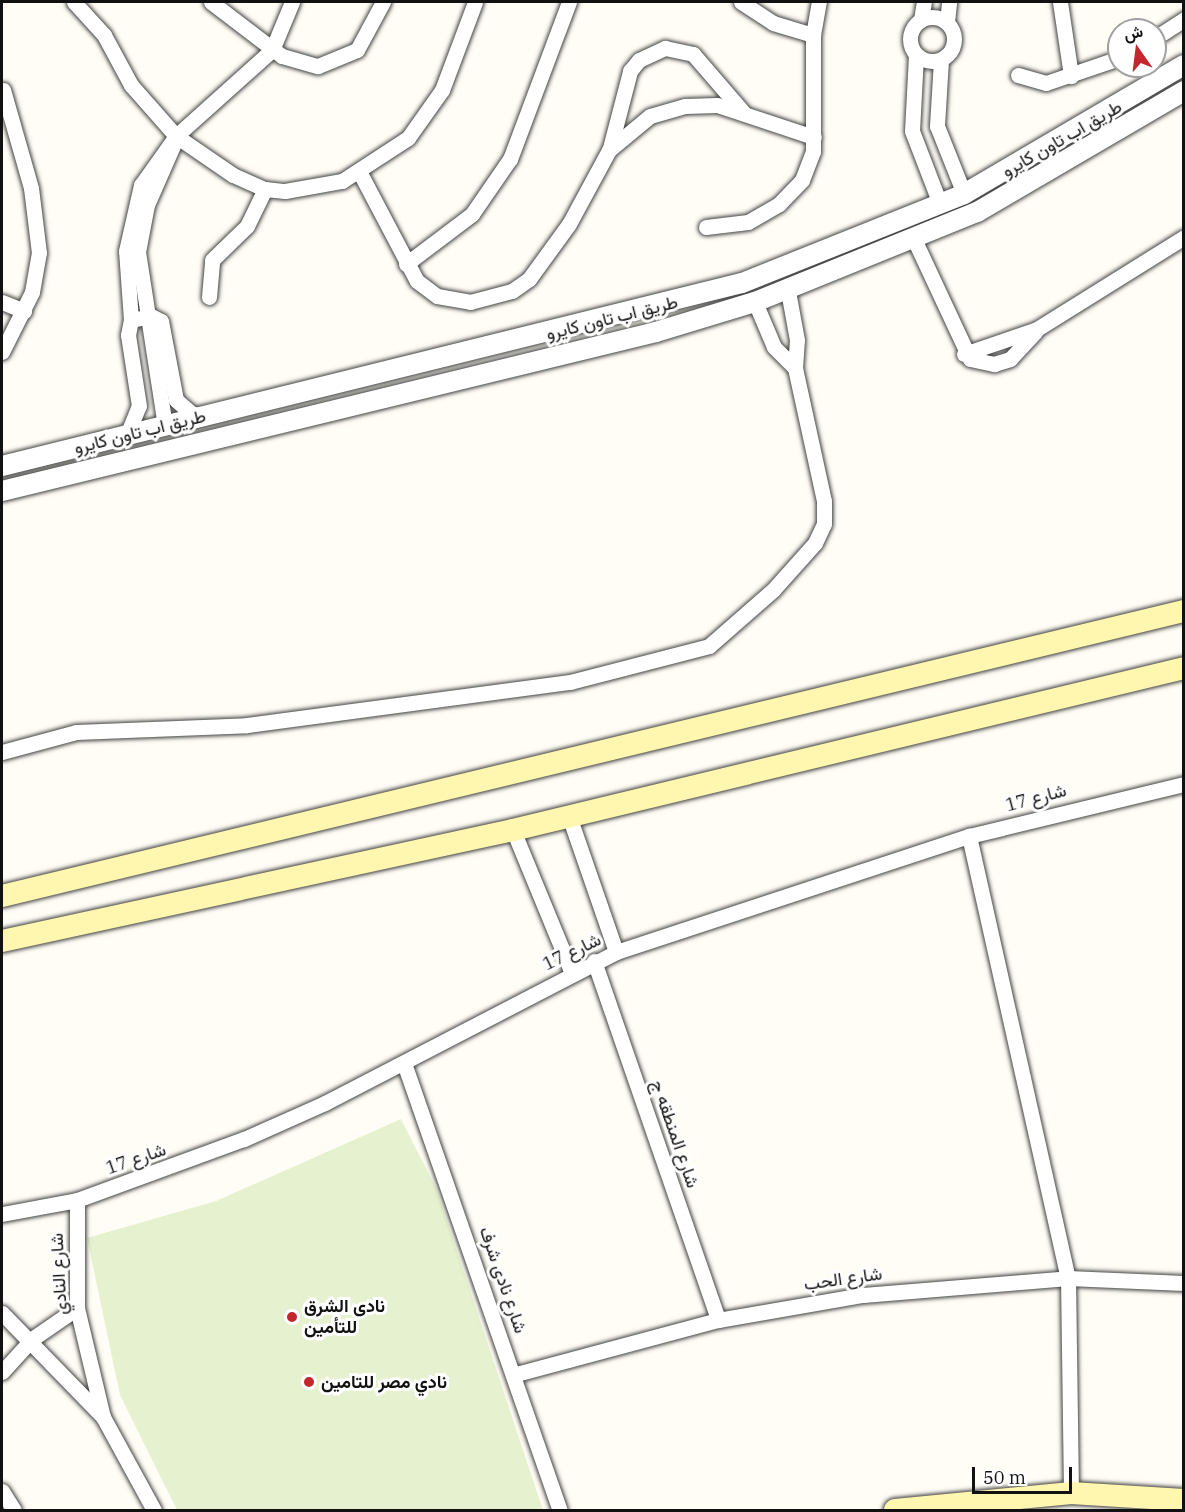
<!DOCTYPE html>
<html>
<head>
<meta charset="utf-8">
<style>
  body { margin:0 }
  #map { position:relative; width:1185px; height:1512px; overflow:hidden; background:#fffdf5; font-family:"IBM Plex Serif",Vazirmatn,serif }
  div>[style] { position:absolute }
  .pitch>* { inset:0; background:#e6f2cf }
  .roads { filter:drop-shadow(0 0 2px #444) drop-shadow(0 0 2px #444) }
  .minor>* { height:15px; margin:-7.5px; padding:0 7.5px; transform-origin:7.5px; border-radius:7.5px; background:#fff }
  .minor>.ring { margin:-7.5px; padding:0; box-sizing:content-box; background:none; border:15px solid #fff; border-radius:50% }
  .tertiary>* { height:20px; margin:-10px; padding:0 10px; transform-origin:10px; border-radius:10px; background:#fff }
  .secondary>* { height:22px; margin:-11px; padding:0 11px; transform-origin:11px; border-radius:11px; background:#fff6b0 }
  .dots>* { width:16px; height:16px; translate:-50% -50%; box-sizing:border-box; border:3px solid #fff; border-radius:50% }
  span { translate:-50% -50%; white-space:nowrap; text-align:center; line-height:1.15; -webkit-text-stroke:6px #fff; paint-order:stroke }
  .street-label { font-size:18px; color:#111 }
  .poi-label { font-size:18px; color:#111; font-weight:700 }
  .left { translate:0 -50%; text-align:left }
  .frame { position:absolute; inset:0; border:3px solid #111; pointer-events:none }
  .north { position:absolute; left:1107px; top:18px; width:60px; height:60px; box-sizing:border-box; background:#fff; border:2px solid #a0a0a0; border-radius:50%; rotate:346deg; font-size:16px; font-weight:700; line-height:24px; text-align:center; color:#111 }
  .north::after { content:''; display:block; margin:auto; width:21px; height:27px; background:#c4262e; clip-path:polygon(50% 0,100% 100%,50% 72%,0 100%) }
  .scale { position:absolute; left:972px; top:1467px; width:100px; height:27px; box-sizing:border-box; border:3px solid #111; border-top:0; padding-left:8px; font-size:18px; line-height:21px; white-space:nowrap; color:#111; -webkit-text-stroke:4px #fff; paint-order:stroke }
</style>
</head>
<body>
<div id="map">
  <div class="pitch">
    <i style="clip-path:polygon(401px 1119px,436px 1188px,543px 1510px,177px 1510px,120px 1395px,87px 1238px,216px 1201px)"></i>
  </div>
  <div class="roads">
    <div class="minor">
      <i style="left:74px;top:2px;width:45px;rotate:47.7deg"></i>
      <i style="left:104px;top:35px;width:57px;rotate:61.6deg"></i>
      <i style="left:131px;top:85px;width:68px;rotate:48.6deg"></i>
      <i style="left:176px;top:136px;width:69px;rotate:34.4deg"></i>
      <i style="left:233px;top:175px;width:35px;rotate:24deg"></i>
      <i style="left:265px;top:189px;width:20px;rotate:6deg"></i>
      <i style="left:285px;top:191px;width:58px;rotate:-10deg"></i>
      <i style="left:342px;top:181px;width:79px;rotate:-33.1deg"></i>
      <i style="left:408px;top:138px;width:59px;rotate:-54.7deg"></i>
      <i style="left:442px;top:90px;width:94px;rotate:-69.4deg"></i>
      <i style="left:211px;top:2px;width:89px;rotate:37.3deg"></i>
      <i style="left:282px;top:56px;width:37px;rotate:16deg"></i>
      <i style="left:318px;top:66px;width:42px;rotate:-22.3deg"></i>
      <i style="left:357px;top:50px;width:55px;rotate:-61.6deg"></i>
      <i style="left:741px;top:2px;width:38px;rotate:33deg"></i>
      <i style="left:773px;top:23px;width:42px;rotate:16.7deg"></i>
      <i style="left:1060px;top:2px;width:75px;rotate:81.5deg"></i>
      <i class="ring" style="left:910px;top:17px;width:29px;height:29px"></i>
      <i style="left:921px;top:20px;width:18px;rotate:-81deg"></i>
      <i style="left:947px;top:22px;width:20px;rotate:-84deg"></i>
      <i style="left:1155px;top:38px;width:35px;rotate:-33deg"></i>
      <i style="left:916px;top:55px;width:76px;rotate:93deg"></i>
      <i style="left:912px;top:131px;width:78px;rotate:69deg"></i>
      <i style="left:941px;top:60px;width:66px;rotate:93.5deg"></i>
      <i style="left:937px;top:126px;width:73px;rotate:68.3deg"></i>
      <i style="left:1018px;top:75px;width:29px;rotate:16deg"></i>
      <i style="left:1046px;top:83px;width:77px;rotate:-18.9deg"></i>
      <i style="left:610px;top:148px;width:80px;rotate:-75.4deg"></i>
      <i style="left:630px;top:71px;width:14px;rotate:-51deg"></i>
      <i style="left:639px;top:60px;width:29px;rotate:-25deg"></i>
      <i style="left:665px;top:48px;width:29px;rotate:12deg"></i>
      <i style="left:693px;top:54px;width:77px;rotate:49.2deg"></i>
      <i style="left:360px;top:173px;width:122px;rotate:62.2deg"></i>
      <i style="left:417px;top:281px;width:25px;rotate:37deg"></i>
      <i style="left:437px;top:296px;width:34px;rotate:10deg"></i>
      <i style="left:470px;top:302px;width:43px;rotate:-14.7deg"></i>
      <i style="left:512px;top:291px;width:21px;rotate:-35deg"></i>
      <i style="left:529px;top:279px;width:68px;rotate:-54deg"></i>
      <i style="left:569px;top:224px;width:84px;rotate:-61.6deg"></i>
      <i style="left:609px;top:150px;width:53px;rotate:-39.7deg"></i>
      <i style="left:650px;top:116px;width:36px;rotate:-16deg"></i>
      <i style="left:685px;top:106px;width:32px;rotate:-2deg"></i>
      <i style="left:717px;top:105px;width:102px;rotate:18.3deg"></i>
      <i style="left:706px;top:227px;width:42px;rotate:-6.8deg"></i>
      <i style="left:748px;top:222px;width:36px;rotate:-30deg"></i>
      <i style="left:779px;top:204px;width:33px;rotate:-46deg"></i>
      <i style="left:802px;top:180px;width:30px;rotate:-69deg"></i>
      <i style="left:813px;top:152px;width:117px;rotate:-90deg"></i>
      <i style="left:813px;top:35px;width:34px;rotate:-80deg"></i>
      <i style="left:914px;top:239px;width:132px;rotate:65deg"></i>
      <i style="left:970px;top:359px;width:25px;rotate:12deg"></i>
      <i style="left:994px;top:364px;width:17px;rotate:-17deg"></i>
      <i style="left:1010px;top:359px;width:37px;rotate:-47deg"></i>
      <i style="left:406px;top:264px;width:83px;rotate:-37.1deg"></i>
      <i style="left:472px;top:214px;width:67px;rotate:-55.4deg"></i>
      <i style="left:510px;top:159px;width:168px;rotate:-69.4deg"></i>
      <i style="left:209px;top:297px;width:37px;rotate:-85deg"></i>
      <i style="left:212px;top:260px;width:49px;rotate:-44.2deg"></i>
      <i style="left:247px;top:226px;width:41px;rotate:-64.1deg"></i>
      <i style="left:2px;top:302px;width:24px;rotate:22deg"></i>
      <i style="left:755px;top:302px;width:49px;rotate:67.1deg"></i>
      <i style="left:774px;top:347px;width:30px;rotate:45deg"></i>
      <i style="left:131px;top:320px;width:69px;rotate:-94.1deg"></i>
      <i style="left:126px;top:251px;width:68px;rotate:-77.2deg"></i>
      <i style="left:141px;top:185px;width:60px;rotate:-54.5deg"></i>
      <i style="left:176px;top:136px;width:129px;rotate:-41.9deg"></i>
      <i style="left:272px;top:50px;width:52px;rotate:-67.4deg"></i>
      <i style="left:2px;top:352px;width:67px;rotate:-63.4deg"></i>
      <i style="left:32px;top:292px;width:40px;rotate:-80deg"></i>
      <i style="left:39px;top:253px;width:65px;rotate:-97deg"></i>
      <i style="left:31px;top:188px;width:102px;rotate:-105.9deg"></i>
      <i style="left:964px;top:354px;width:77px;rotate:-18.9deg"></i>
      <i style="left:1037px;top:329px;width:173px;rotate:-32deg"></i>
      <i style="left:165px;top:426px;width:176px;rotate:-98.8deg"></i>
      <i style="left:138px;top:252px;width:48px;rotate:-79.2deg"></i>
      <i style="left:147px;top:205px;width:72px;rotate:-66.3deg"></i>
      <i style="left:127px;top:435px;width:31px;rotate:-68deg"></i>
      <i style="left:139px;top:406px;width:72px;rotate:-98.8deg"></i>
      <i style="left:128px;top:335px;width:15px;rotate:-79deg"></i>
      <i style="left:131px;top:320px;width:20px;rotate:-11deg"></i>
      <i style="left:151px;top:316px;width:11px;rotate:27deg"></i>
      <i style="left:161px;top:321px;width:80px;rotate:79.2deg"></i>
      <i style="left:176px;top:400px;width:21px;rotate:41deg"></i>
      <i style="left:192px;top:414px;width:11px;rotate:5deg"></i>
      <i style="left:2px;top:752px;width:77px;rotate:-15.1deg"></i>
      <i style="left:76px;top:732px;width:171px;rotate:-2.3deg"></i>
      <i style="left:247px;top:725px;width:326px;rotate:-7.6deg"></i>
      <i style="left:570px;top:682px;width:144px;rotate:-14.5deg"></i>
      <i style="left:709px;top:646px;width:85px;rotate:-41.2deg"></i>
      <i style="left:773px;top:590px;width:63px;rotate:-48.2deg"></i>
      <i style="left:815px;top:543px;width:21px;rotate:-65deg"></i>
      <i style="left:824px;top:524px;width:23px;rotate:-90deg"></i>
      <i style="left:824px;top:501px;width:136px;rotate:-102.3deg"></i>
      <i style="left:795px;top:368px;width:28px;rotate:-86deg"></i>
      <i style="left:797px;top:340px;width:50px;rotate:-100.4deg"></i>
      <i style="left:569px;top:816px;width:144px;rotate:70.9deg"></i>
      <i style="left:513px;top:830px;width:155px;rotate:67.6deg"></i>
      <i style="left:969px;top:836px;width:453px;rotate:77.4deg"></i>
      <i style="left:1068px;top:1278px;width:215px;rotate:89.2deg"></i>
      <i style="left:594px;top:961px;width:380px;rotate:70.9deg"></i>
      <i style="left:404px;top:1063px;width:473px;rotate:70.8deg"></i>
      <i style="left:77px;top:1200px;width:108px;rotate:90deg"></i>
      <i style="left:77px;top:1308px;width:112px;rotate:76.6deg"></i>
      <i style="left:103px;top:1417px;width:106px;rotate:61.3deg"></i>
      <i style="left:2px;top:1214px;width:76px;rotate:-10.6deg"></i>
      <i style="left:77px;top:1200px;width:178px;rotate:-20.1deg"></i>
      <i style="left:244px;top:1139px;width:89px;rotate:-24deg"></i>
      <i style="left:325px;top:1103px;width:328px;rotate:-27.4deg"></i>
      <i style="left:616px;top:952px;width:372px;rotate:-18.2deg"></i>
      <i style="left:969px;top:836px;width:221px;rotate:-13.6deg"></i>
      <i style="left:2px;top:1313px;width:145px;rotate:45.8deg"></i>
      <i style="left:2px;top:1372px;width:45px;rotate:-47.7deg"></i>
      <i style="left:32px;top:1339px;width:55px;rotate:-34.6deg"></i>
      <i style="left:516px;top:1374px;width:209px;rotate:-15deg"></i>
      <i style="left:718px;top:1320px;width:147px;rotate:-9.8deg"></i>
      <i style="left:863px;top:1295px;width:206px;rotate:-4.7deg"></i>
      <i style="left:1068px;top:1278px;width:116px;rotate:2.5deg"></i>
      <i style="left:2px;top:1491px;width:22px;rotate:58deg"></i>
    </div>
    <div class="tertiary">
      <i style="left:2px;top:466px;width:762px;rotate:-13.89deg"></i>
      <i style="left:742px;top:283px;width:239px;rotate:-21.8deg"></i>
      <i style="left:964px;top:194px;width:255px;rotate:-30.4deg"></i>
      <i style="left:2px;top:491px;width:673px;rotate:-13.66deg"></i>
      <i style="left:656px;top:332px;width:103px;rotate:-16.9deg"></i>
      <i style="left:755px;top:302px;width:240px;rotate:-22.1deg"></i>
      <i style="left:977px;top:212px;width:240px;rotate:-30.3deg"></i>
    </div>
    <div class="secondary">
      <i style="left:2px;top:896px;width:1216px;rotate:-13.56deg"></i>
      <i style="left:2px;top:941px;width:523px;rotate:-12.26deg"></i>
      <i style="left:513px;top:830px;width:690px;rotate:-13.57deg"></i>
      <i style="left:895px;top:1510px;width:177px;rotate:-5.5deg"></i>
      <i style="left:1071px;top:1493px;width:113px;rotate:3.5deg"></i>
    </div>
  </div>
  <div class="dots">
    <i style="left:292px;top:1317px;background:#c4262e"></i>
    <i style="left:309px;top:1382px;background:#c4262e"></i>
  </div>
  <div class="street-label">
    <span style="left:1062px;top:139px;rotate:-30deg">طريق اب تاون كايرو</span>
    <span style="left:612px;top:318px;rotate:-14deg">طريق اب تاون كايرو</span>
    <span style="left:140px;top:432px;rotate:-14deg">طريق اب تاون كايرو</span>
    <span style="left:1036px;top:798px;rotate:-15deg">شارع 17</span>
    <span style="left:572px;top:952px;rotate:-26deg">شارع 17</span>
    <span style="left:675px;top:1134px;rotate:71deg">شارع المنطقه ج</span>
    <span style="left:136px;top:1159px;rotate:-19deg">شارع 17</span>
    <span style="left:59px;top:1274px;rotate:-93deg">شارع النادي</span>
    <span style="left:843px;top:1279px;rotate:-8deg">شارع الحب</span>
    <span style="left:503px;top:1280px;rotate:71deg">شارع نادى شرف</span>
  </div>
  <div class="poi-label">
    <span class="left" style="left:304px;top:1317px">نادى الشرق<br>للتأمين</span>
    <span class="left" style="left:321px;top:1382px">نادي مصر للتامين</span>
  </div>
  <div class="frame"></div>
  <div class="north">ش</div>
  <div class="scale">50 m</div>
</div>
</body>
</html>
